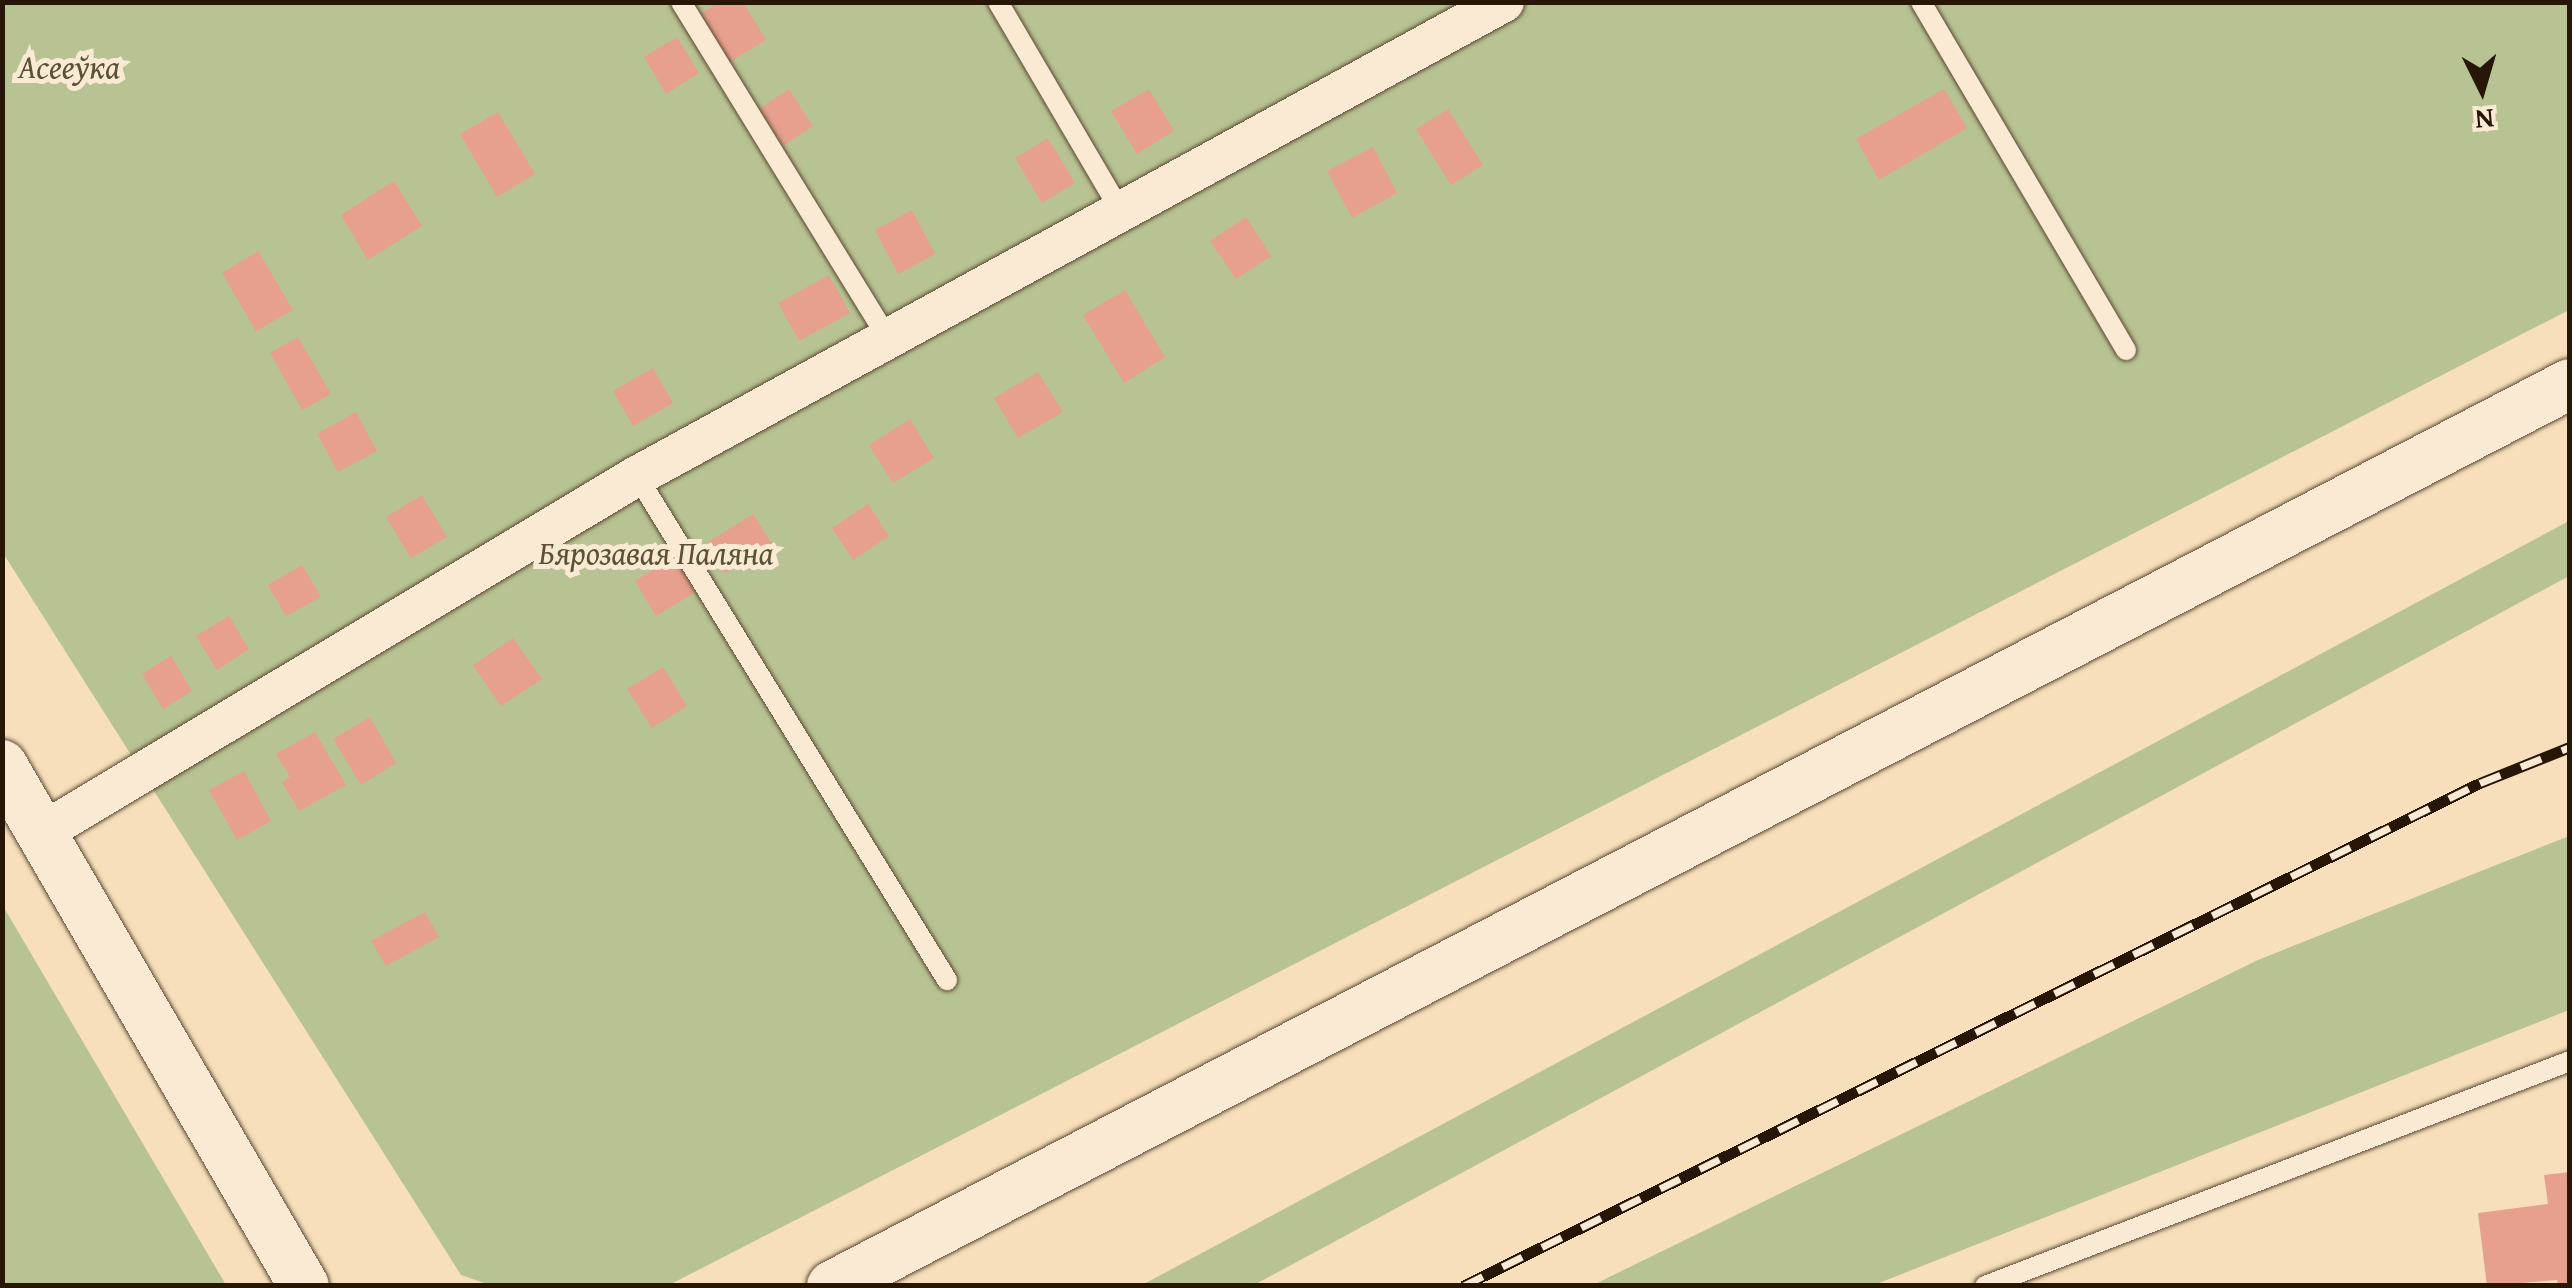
<!DOCTYPE html>
<html>
<head>
<meta charset="utf-8">
<style>
  body { margin:0 }
  #map { position:relative; width:2572px; height:1288px; overflow:hidden; background:#f7dfbb; font-family:"Gentium Book Plus",serif }
  div>[style] { position:absolute }
  .green>* { inset:0; background:#b8c393 }
  .building>* { inset:0; background:#e79f8e }
  .roads { filter:drop-shadow(0 0 2px #5b4832) drop-shadow(0 0 2px #5b4832) }
  .service>* { height:20px; margin:-10px; padding:0 10px; transform-origin:10px; border-radius:10px; background:#faead3 }
  .minor>* { height:40px; margin:-20px; padding:0 20px; transform-origin:20px; border-radius:20px; background:#faead3 }
  .tertiary>* { height:50px; margin:-25px; padding:0 25px; transform-origin:25px; border-radius:25px; background:#faead3 }
  .rail>* { height:11px; margin-top:-5.5px; transform-origin:0; background:repeating-linear-gradient(90deg,#faead3 0 22px,#271505 0 44px); box-sizing:border-box; border-block:2px solid #271505 }
  span { translate:-50% -50%; white-space:nowrap; text-align:center; line-height:1.15; -webkit-text-stroke:10px #faead3; paint-order:stroke }
  .park-label { font-size:32px; color:#5a5237; font-style:italic }
  .frame { position:absolute; inset:0; border:5px solid #271505; pointer-events:none }
  .north { position:absolute; left:2432px; top:40px; width:100px; height:100px; -webkit-text-stroke:8px #faead3; paint-order:stroke; rotate:175deg; font-size:28px; font-weight:700; line-height:40px; text-align:center; color:#271505 }
  .north::after { content:''; display:block; margin:auto; width:35px; height:45px; background:#271505; clip-path:polygon(50% 0,100% 100%,50% 72%,0 100%) }
</style>
</head>
<body>
<div id="map">
  <div class="green">
    <i style="clip-path:polygon(2px 3px,2569px 3px,2569px 310px,669px 1285px,490px 1285px,461px 1275px,3px 553px)"></i>
    <i style="clip-path:polygon(2569px 521px,2569px 576px,1254px 1285px,1142px 1285px)"></i>
    <i style="clip-path:polygon(2569px 836px,2569px 1010px,1874px 1285px,1593px 1285px,2258px 960px)"></i>
    <i style="clip-path:polygon(3px 906px,226px 1285px,3px 1285px)"></i>
  </div>
  <div class="building">
    <i style="clip-path:polygon(719px 2px,743px 2px,766px 40px,728px 63px,699px 15px)"></i>
    <i style="clip-path:polygon(677px 37px,699px 73px,666px 94px,644px 57px)"></i>
    <i style="clip-path:polygon(789px 89px,813px 126px,783px 146px,759px 109px)"></i>
    <i style="clip-path:polygon(1149px 89px,1174px 131px,1137px 154px,1111px 111px)"></i>
    <i style="clip-path:polygon(1944px 89px,1967px 128px,1879px 180px,1856px 139px)"></i>
    <i style="clip-path:polygon(1448px 109px,1483px 165px,1451px 185px,1416px 129px)"></i>
    <i style="clip-path:polygon(498px 112px,535px 174px,497px 197px,460px 134px)"></i>
    <i style="clip-path:polygon(1048px 138px,1075px 183px,1042px 203px,1015px 158px)"></i>
    <i style="clip-path:polygon(1373px 147px,1397px 193px,1352px 218px,1327px 171px)"></i>
    <i style="clip-path:polygon(394px 181px,422px 226px,368px 260px,341px 215px)"></i>
    <i style="clip-path:polygon(912px 210px,935px 254px,898px 274px,875px 230px)"></i>
    <i style="clip-path:polygon(1246px 217px,1271px 256px,1236px 279px,1210px 241px)"></i>
    <i style="clip-path:polygon(258px 251px,293px 310px,256px 331px,222px 273px)"></i>
    <i style="clip-path:polygon(829px 275px,850px 313px,799px 341px,778px 303px)"></i>
    <i style="clip-path:polygon(1125px 290px,1165px 357px,1124px 383px,1083px 315px)"></i>
    <i style="clip-path:polygon(298px 337px,331px 394px,302px 410px,270px 353px)"></i>
    <i style="clip-path:polygon(653px 368px,673px 403px,633px 426px,613px 391px)"></i>
    <i style="clip-path:polygon(1038px 372px,1063px 412px,1018px 438px,994px 398px)"></i>
    <i style="clip-path:polygon(356px 412px,377px 451px,338px 472px,317px 434px)"></i>
    <i style="clip-path:polygon(910px 419px,934px 458px,893px 483px,869px 445px)"></i>
    <i style="clip-path:polygon(422px 495px,447px 537px,411px 558px,386px 517px)"></i>
    <i style="clip-path:polygon(868px 504px,889px 536px,853px 560px,832px 528px)"></i>
    <i style="clip-path:polygon(753px 514px,772px 544px,725px 573px,707px 543px)"></i>
    <i style="clip-path:polygon(676px 555px,697px 591px,656px 616px,635px 581px)"></i>
    <i style="clip-path:polygon(302px 565px,321px 597px,286px 616px,268px 585px)"></i>
    <i style="clip-path:polygon(229px 616px,249px 649px,217px 670px,196px 636px)"></i>
    <i style="clip-path:polygon(513px 638px,542px 679px,501px 706px,473px 665px)"></i>
    <i style="clip-path:polygon(171px 656px,192px 691px,163px 709px,142px 674px)"></i>
    <i style="clip-path:polygon(663px 667px,687px 706px,652px 728px,627px 689px)"></i>
    <i style="clip-path:polygon(370px 717px,396px 763px,361px 785px,333px 739px)"></i>
    <i style="clip-path:polygon(315px 732px,346px 785px,299px 811px,282px 782px,290px 777px,276px 754px)"></i>
    <i style="clip-path:polygon(244px 771px,271px 821px,237px 840px,209px 790px)"></i>
    <i style="clip-path:polygon(425px 912px,439px 937px,386px 966px,371px 941px)"></i>
    <i style="clip-path:polygon(2570px 1172px,2570px 1286px,2558px 1286px,2557px 1280px,2487px 1286px,2478px 1213px,2548px 1204px,2544px 1175px)"></i>
  </div>
  <div class="roads">
    <div class="service">
      <i style="left:681px;top:2px;width:395px;rotate:58.4deg"></i>
      <i style="left:998px;top:2px;width:243px;rotate:59.6deg"></i>
      <i style="left:1921px;top:2px;width:404px;rotate:59.5deg"></i>
      <i style="left:637px;top:476px;width:592px;rotate:58.41deg"></i>
      <i style="left:1985px;top:1286px;width:627px;rotate:-21.04deg"></i>
    </div>
    <div class="minor">
      <i style="left:43px;top:832px;width:693px;rotate:-30.94deg"></i>
      <i style="left:637px;top:476px;width:988px;rotate:-28.67deg"></i>
    </div>
    <div class="tertiary">
      <i style="left:2px;top:765px;width:602px;rotate:59.9deg"></i>
      <i style="left:832px;top:1286px;width:1958px;rotate:-27.43deg"></i>
    </div>
  </div>
  <div class="rail">
    <i style="left:1463px;top:1286px;width:1135px;rotate:-26.32deg"></i>
    <i style="left:2480px;top:783px;width:97px;rotate:-21.8deg"></i>
  </div>
  <div class="park-label">
    <span style="left:69px;top:67px">Асееўка</span>
    <span style="left:656px;top:553px">Бярозавая Паляна</span>
  </div>
  <div class="frame"></div>
  <div class="north">N</div>
</div>
</body>
</html>
